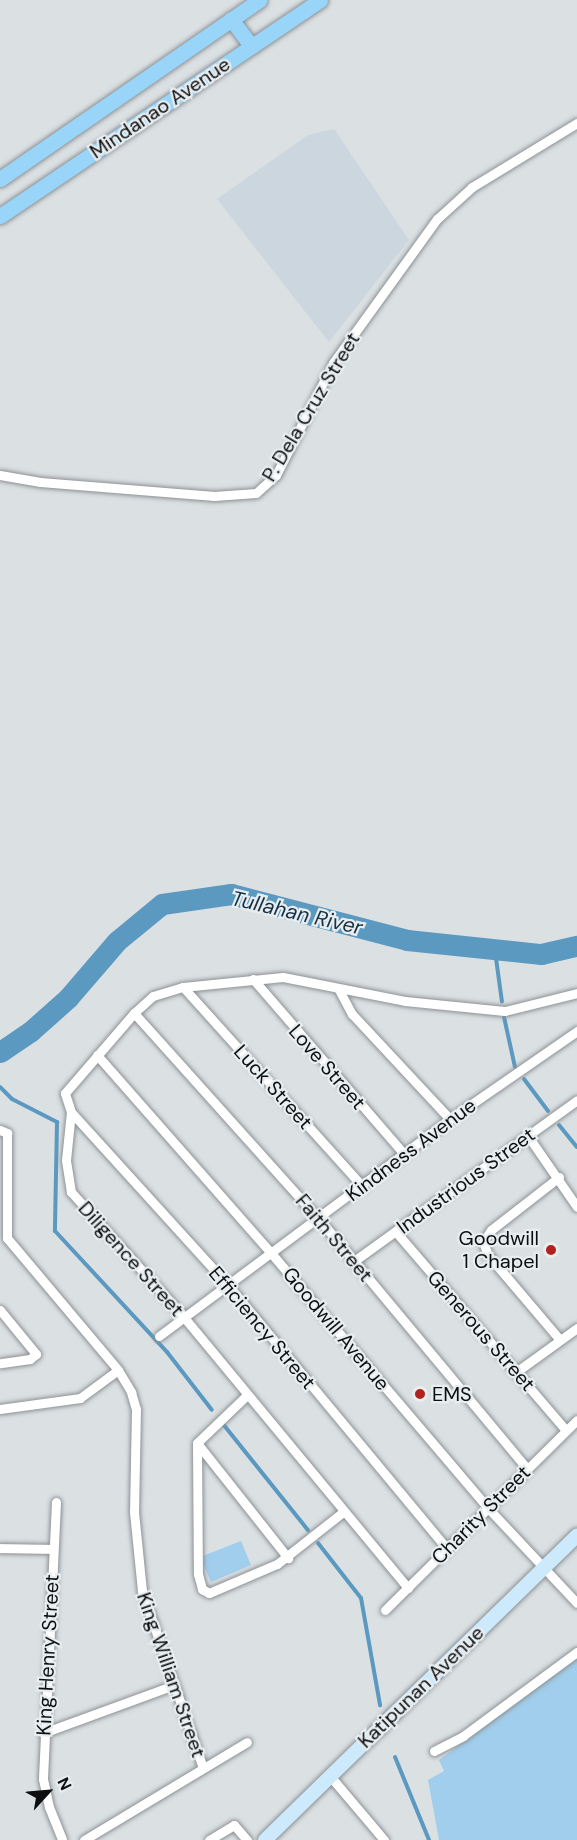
<!DOCTYPE html>
<html>
<head>
<meta charset="utf-8">
<style>
  body { margin:0 }
  #map { position:relative; width:577px; height:1840px; overflow:hidden; background:#dbe0e3; font-family:"DM Sans",sans-serif }
  div>[style] { position:absolute }
  .built>* { inset:0; background:#cbd6de }
  .green>* { inset:0; background:#a1ceec }
  .stream>* { height:4px; margin:-2px; padding:0 2px; transform-origin:2px; border-radius:2px; background:#5b99c1 }
  .river>* { height:21px; margin:-10.5px; padding:0 10.5px; transform-origin:10.5px; border-radius:10.5px; background:#5b99c1 }
  .roads { filter:drop-shadow(0 0 2px #8d9295) drop-shadow(0 0 2px #8d9295) }
  .minor>* { height:9px; margin:-4.5px; padding:0 4.5px; transform-origin:4.5px; border-radius:4.5px; background:#fff }
  .secondary>* { height:14px; margin:-7px; padding:0 7px; transform-origin:7px; border-radius:7px; background:#cceafc }
  .primary>* { height:15px; margin:-7.5px; padding:0 7.5px; transform-origin:7.5px; border-radius:7.5px; background:#99d5f9 }
  .dots>* { width:16px; height:16px; translate:-50% -50%; box-sizing:border-box; border:3px solid #e8edf0; border-radius:50% }
  span { translate:-50% -50%; white-space:nowrap; text-align:center; line-height:1.15; -webkit-text-stroke:4.5px #e8edf0; paint-order:stroke }
  .street-label { font-size:20px; color:#0d0e0f }
  .poi-label { font-size:20px; color:#0d0e0f }
  .right { translate:-100% -50%; text-align:right }
  .left { translate:0 -50%; text-align:left }
  .water-label { font-size:21px; color:#163244; font-style:italic }
  .north { position:absolute; left:18px; top:1762px; width:60px; height:60px; -webkit-text-stroke:4px #e8edf0; paint-order:stroke; rotate:64deg; font-size:16px; font-weight:700; line-height:24px; text-align:center; color:#0d0e0f }
  .north::after { content:''; display:block; margin:auto; width:21px; height:27px; background:#0d0e0f; clip-path:polygon(50% 0,100% 100%,50% 72%,0 100%) }
</style>
</head>
<body>
<div id="map">
  <div class="built">
    <i style="clip-path:polygon(334px 129px,409px 240px,329px 342px,217px 199px,308px 135px)"></i>
  </div>
  <div class="green">
    <i style="clip-path:polygon(241px 1541px,251px 1565px,211px 1582px,200px 1557px)"></i>
    <i style="clip-path:polygon(577px 1658px,577px 1840px,439px 1840px,428px 1780px,444px 1771px,439px 1760px)"></i>
  </div>
  <div class="stream">
    <i style="left:495px;top:951px;width:51px;rotate:82.2deg"></i>
    <i style="left:504px;top:1017px;width:51px;rotate:77.6deg"></i>
    <i style="left:524px;top:1079px;width:40px;rotate:53deg"></i>
    <i style="left:0;top:1087px;width:17px;rotate:45deg"></i>
    <i style="left:12px;top:1099px;width:51px;rotate:27.1deg"></i>
    <i style="left:57px;top:1122px;width:109px;rotate:91.1deg"></i>
    <i style="left:55px;top:1231px;width:165px;rotate:47.2deg"></i>
    <i style="left:167px;top:1352px;width:73px;rotate:52.2deg"></i>
    <i style="left:559px;top:1125px;width:28px;rotate:51deg"></i>
    <i style="left:223px;top:1424px;width:136px;rotate:51.3deg"></i>
    <i style="left:318px;top:1543px;width:70px;rotate:52deg"></i>
    <i style="left:361px;top:1598px;width:109px;rotate:79.9deg"></i>
    <i style="left:395px;top:1757px;width:90px;rotate:67.7deg"></i>
  </div>
  <div class="river">
    <i style="left:0;top:1052px;width:37px;rotate:-34deg"></i>
    <i style="left:31px;top:1031px;width:50px;rotate:-41.7deg"></i>
    <i style="left:68px;top:998px;width:75px;rotate:-49.3deg"></i>
    <i style="left:117px;top:941px;width:58px;rotate:-39.4deg"></i>
    <i style="left:162px;top:904px;width:70px;rotate:-8.2deg"></i>
    <i style="left:231px;top:894px;width:182px;rotate:14.6deg"></i>
    <i style="left:407px;top:940px;width:135px;rotate:6deg"></i>
    <i style="left:541px;top:954px;width:37px;rotate:-13deg"></i>
  </div>
  <div class="roads">
    <div class="minor">
      <i style="left:0;top:475px;width:41px;rotate:9.9deg"></i>
      <i style="left:40px;top:482px;width:175px;rotate:4.6deg"></i>
      <i style="left:214px;top:496px;width:42px;rotate:-4.1deg"></i>
      <i style="left:256px;top:493px;width:27px;rotate:-42deg"></i>
      <i style="left:276px;top:475px;width:126px;rotate:-63deg"></i>
      <i style="left:333px;top:363px;width:178px;rotate:-54.2deg"></i>
      <i style="left:437px;top:219px;width:47px;rotate:-42.4deg"></i>
      <i style="left:472px;top:187px;width:123px;rotate:-31.4deg"></i>
      <i style="left:253px;top:979px;width:231px;rotate:49.2deg"></i>
      <i style="left:183px;top:987px;width:269px;rotate:48deg"></i>
      <i style="left:338px;top:988px;width:30px;rotate:62deg"></i>
      <i style="left:352px;top:1014px;width:144px;rotate:47deg"></i>
      <i style="left:134px;top:1013px;width:277px;rotate:48.1deg"></i>
      <i style="left:319px;top:1219px;width:325px;rotate:50.2deg"></i>
      <i style="left:97px;top:1055px;width:264px;rotate:48.7deg"></i>
      <i style="left:271px;top:1253px;width:335px;rotate:49.6deg"></i>
      <i style="left:488px;top:1508px;width:130px;rotate:46.9deg"></i>
      <i style="left:71px;top:1112px;width:234px;rotate:47.8deg"></i>
      <i style="left:228px;top:1285px;width:343px;rotate:50.3deg"></i>
      <i style="left:0;top:1130px;width:8px;rotate:23deg"></i>
      <i style="left:7px;top:1133px;width:105px;rotate:90deg"></i>
      <i style="left:7px;top:1238px;width:172px;rotate:49.9deg"></i>
      <i style="left:118px;top:1370px;width:26px;rotate:59deg"></i>
      <i style="left:131px;top:1392px;width:18px;rotate:74deg"></i>
      <i style="left:136px;top:1409px;width:103px;rotate:91.1deg"></i>
      <i style="left:134px;top:1512px;width:79px;rotate:84.2deg"></i>
      <i style="left:142px;top:1591px;width:187px;rotate:71deg"></i>
      <i style="left:528px;top:1136px;width:86px;rotate:55.4deg"></i>
      <i style="left:559px;top:1177px;width:86px;rotate:142.1deg"></i>
      <i style="left:491px;top:1230px;width:14px;rotate:124deg"></i>
      <i style="left:483px;top:1242px;width:14px;rotate:69deg"></i>
      <i style="left:488px;top:1255px;width:111px;rotate:49.7deg"></i>
      <i style="left:396px;top:1232px;width:261px;rotate:49.4deg"></i>
      <i style="left:354px;top:1261px;width:275px;rotate:-35.8deg"></i>
      <i style="left:0;top:1310px;width:57px;rotate:50.7deg"></i>
      <i style="left:36px;top:1354px;width:8px;rotate:140deg"></i>
      <i style="left:30px;top:1359px;width:30px;rotate:172deg"></i>
      <i style="left:159px;top:1336px;width:363px;rotate:-36.7deg"></i>
      <i style="left:450px;top:1119px;width:155px;rotate:-34.7deg"></i>
      <i style="left:516px;top:1372px;width:75px;rotate:-35.8deg"></i>
      <i style="left:247px;top:1395px;width:69px;rotate:136.2deg"></i>
      <i style="left:197px;top:1443px;width:131px;rotate:89.6deg"></i>
      <i style="left:198px;top:1574px;width:16px;rotate:75deg"></i>
      <i style="left:202px;top:1589px;width:8px;rotate:30deg"></i>
      <i style="left:209px;top:1593px;width:74px;rotate:-23.1deg"></i>
      <i style="left:277px;top:1564px;width:84px;rotate:-38.2deg"></i>
      <i style="left:0;top:1409px;width:81px;rotate:-7.8deg"></i>
      <i style="left:80px;top:1398px;width:47px;rotate:-36.4deg"></i>
      <i style="left:197px;top:1443px;width:147px;rotate:51.6deg"></i>
      <i style="left:56px;top:1502px;width:277px;rotate:92.7deg"></i>
      <i style="left:43px;top:1779px;width:29px;rotate:78deg"></i>
      <i style="left:49px;top:1807px;width:35px;rotate:68deg"></i>
      <i style="left:0;top:1548px;width:53px;rotate:1.1deg"></i>
      <i style="left:408px;top:1588px;width:352px;rotate:-129.6deg"></i>
      <i style="left:184px;top:1317px;width:169px;rotate:-132.1deg"></i>
      <i style="left:71px;top:1192px;width:32px;rotate:-99deg"></i>
      <i style="left:66px;top:1160px;width:48px;rotate:-84.1deg"></i>
      <i style="left:71px;top:1112px;width:20px;rotate:-108deg"></i>
      <i style="left:65px;top:1093px;width:106px;rotate:-49.2deg"></i>
      <i style="left:134px;top:1013px;width:25px;rotate:-42deg"></i>
      <i style="left:153px;top:996px;width:31px;rotate:-17deg"></i>
      <i style="left:183px;top:987px;width:100px;rotate:-5.7deg"></i>
      <i style="left:283px;top:977px;width:124px;rotate:11.1deg"></i>
      <i style="left:405px;top:1001px;width:100px;rotate:5.7deg"></i>
      <i style="left:505px;top:1011px;width:74px;rotate:-14deg"></i>
      <i style="left:385px;top:1610px;width:270px;rotate:-44.7deg"></i>
      <i style="left:43px;top:1733px;width:140px;rotate:-20.1deg"></i>
      <i style="left:434px;top:1751px;width:33px;rotate:-27deg"></i>
      <i style="left:463px;top:1736px;width:142px;rotate:-36.4deg"></i>
      <i style="left:330px;top:1776px;width:84px;rotate:49.8deg"></i>
      <i style="left:84px;top:1840px;width:190px;rotate:-31deg"></i>
      <i style="left:209px;top:1840px;width:29px;rotate:-31deg"></i>
      <i style="left:234px;top:1825px;width:20px;rotate:49deg"></i>
    </div>
    <div class="secondary">
      <i style="left:265px;top:1840px;width:436px;rotate:-44.3deg"></i>
    </div>
    <div class="primary">
      <i style="left:231px;top:19px;width:34px;rotate:53deg"></i>
      <i style="left:0;top:179px;width:315px;rotate:-34.6deg"></i>
      <i style="left:0;top:216px;width:386px;rotate:-34deg"></i>
    </div>
  </div>
  <div class="dots">
    <i style="left:551px;top:1250px;background:#b1211d"></i>
    <i style="left:420px;top:1394px;background:#b1211d"></i>
  </div>
  <div class="street-label">
    <span style="left:160px;top:108px;rotate:-34deg">Mindanao Avenue</span>
    <span style="left:311px;top:407px;rotate:-59deg">P. Dela Cruz Street</span>
    <span style="left:327px;top:1067px;rotate:49deg">Love Street</span>
    <span style="left:273px;top:1087px;rotate:48deg">Luck Street</span>
    <span style="left:411px;top:1150px;rotate:-37deg">Kindness Avenue</span>
    <span style="left:466px;top:1181px;rotate:-36deg">Industrious Street</span>
    <span style="left:334px;top:1238px;rotate:50deg">Faith Street</span>
    <span style="left:131px;top:1259px;rotate:48deg">Diligence Street</span>
    <span style="left:262px;top:1328px;rotate:50deg">Efficiency Street</span>
    <span style="left:336px;top:1329px;rotate:50deg">Goodwill Avenue</span>
    <span style="left:481px;top:1331px;rotate:49deg">Generous Street</span>
    <span style="left:481px;top:1515px;rotate:-45deg">Charity Street</span>
    <span style="left:48px;top:1655px;rotate:-87deg">King Henry Street</span>
    <span style="left:171px;top:1675px;rotate:71deg">King William Street</span>
    <span style="left:421px;top:1687px;rotate:-44deg">Katipunan Avenue</span>
  </div>
  <div class="poi-label">
    <span class="right" style="left:539px;top:1250px">Goodwill<br>1 Chapel</span>
    <span class="left" style="left:432px;top:1394px">EMS</span>
  </div>
  <div class="water-label">
    <span style="left:297px;top:913px;rotate:13deg">Tullahan River</span>
  </div>
  <div class="north">N</div>
</div>
</body>
</html>
